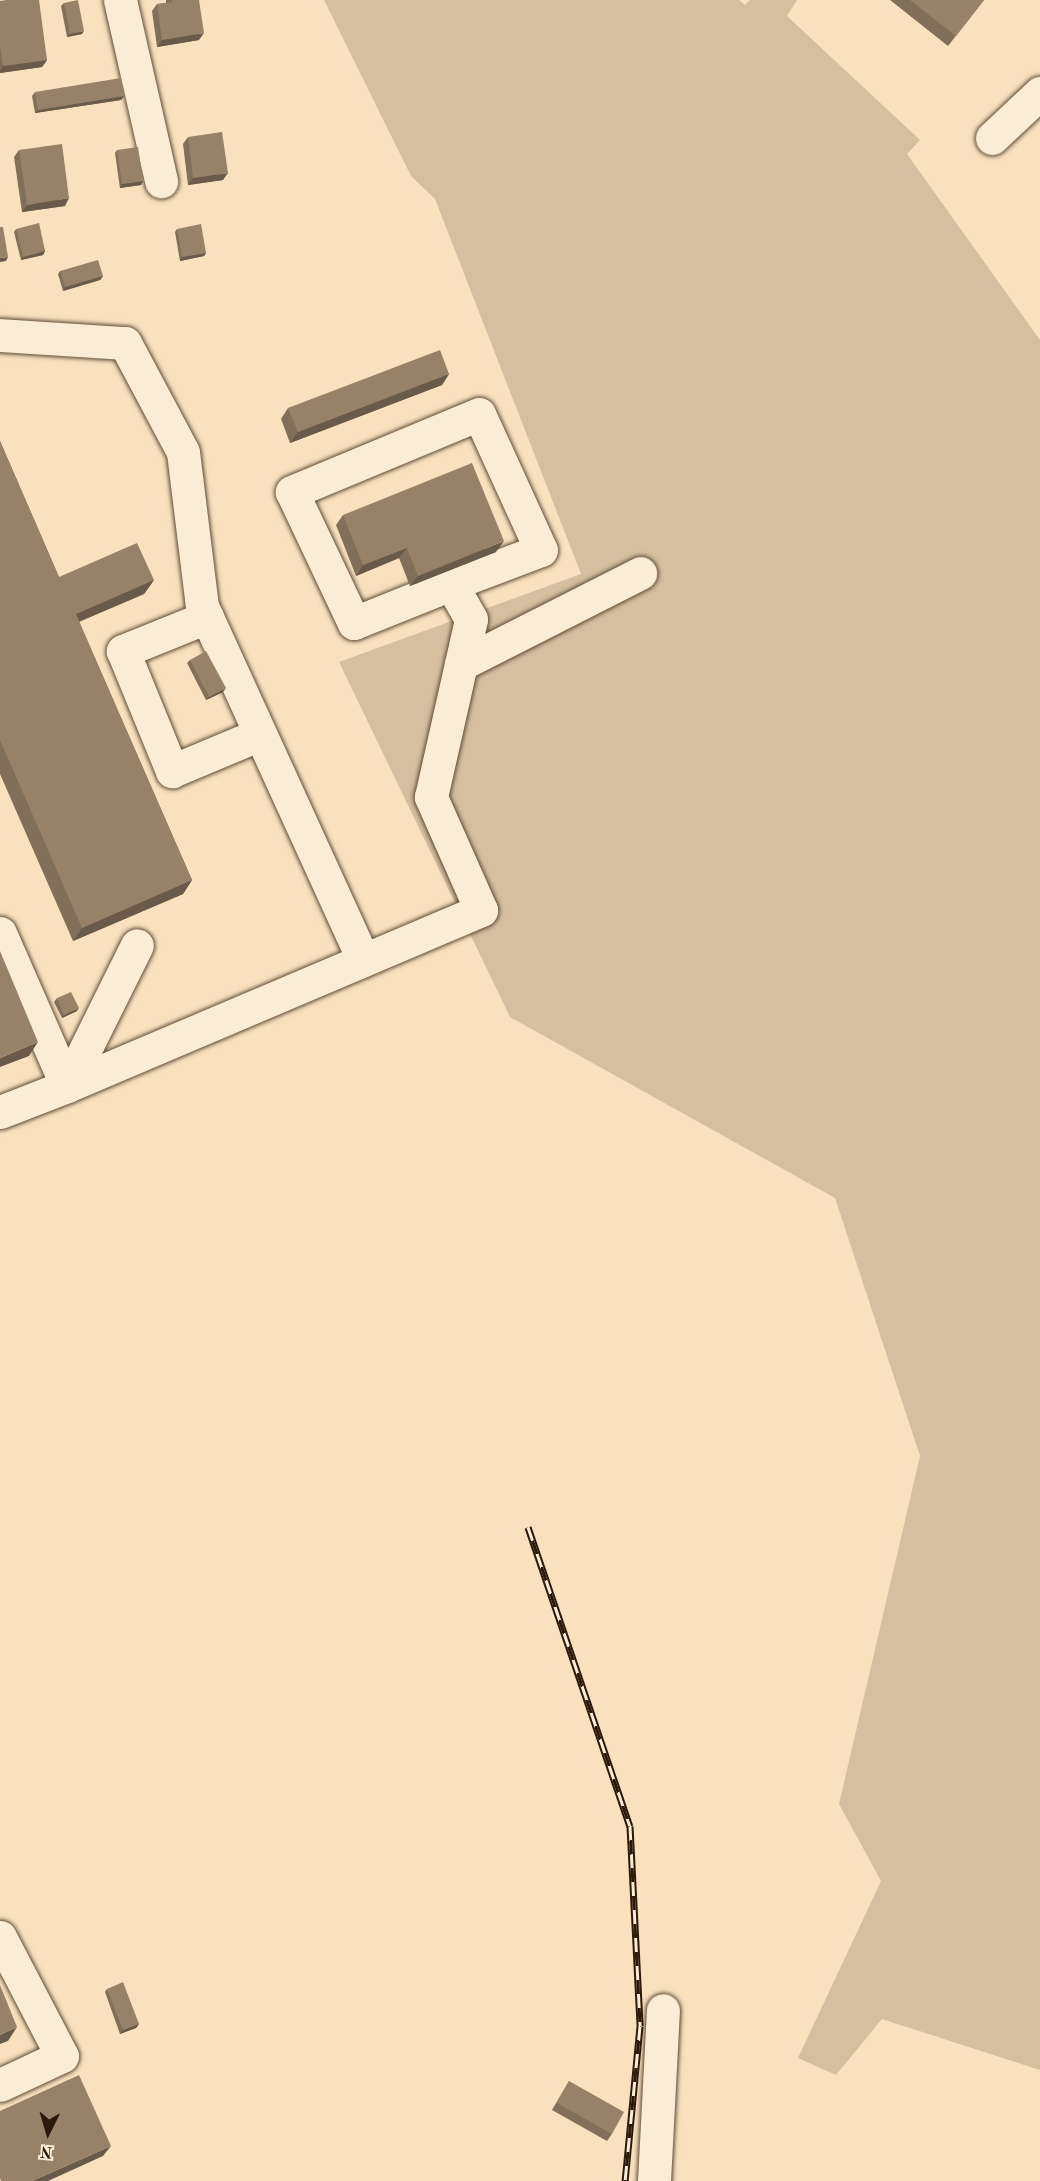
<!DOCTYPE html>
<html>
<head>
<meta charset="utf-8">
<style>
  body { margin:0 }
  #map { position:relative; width:1040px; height:2181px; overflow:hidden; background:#f9e1bf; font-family:"Old Standard TT",serif }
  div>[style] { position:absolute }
  .green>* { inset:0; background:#d6bfa0 }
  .roads { filter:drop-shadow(0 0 2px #5f4b38) drop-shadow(0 0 2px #5f4b38) }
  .minor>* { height:33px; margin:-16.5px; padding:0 16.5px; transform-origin:16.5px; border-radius:16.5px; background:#fbecd5 }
  .rail>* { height:7px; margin-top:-3.5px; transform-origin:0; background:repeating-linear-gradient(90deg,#fbecd5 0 14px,#2c190b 0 28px); box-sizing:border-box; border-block:2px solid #2c190b }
  .wall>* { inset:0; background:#826f5a }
  .shaded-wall>* { inset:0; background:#6a5a4a }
  .building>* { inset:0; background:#978169 }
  span { translate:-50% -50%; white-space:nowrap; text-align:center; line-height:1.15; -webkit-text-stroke:5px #fbecd5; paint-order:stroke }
  .north { position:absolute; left:18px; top:2103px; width:60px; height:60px; -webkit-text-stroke:4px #fbecd5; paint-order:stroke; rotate:185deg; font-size:16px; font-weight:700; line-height:24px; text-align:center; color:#2c190b }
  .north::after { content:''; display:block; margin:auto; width:21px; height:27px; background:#2c190b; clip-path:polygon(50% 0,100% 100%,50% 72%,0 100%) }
</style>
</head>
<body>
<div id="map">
  <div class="green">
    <i style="clip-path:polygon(324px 0,739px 0,745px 5px,750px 0,797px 0,787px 16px,920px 140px,907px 154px,1040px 340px,1040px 2070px,882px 2019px,836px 2075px,798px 2058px,881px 1881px,839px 1804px,920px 1456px,835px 1198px,510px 1017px,339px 662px,581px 574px,435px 199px,411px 176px)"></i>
  </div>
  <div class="roads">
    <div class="minor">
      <i style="left:120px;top:0;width:186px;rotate:77.2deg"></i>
      <i style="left:992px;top:138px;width:66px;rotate:-43.2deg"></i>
      <i style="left:0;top:335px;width:125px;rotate:3.7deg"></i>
      <i style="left:125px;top:343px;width:123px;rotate:62deg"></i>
      <i style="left:183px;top:452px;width:155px;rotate:83deg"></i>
      <i style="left:202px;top:606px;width:389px;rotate:65.5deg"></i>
      <i style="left:207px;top:617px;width:91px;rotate:158deg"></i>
      <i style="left:123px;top:651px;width:130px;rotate:67.8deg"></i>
      <i style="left:172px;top:771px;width:95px;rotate:-22.8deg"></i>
      <i style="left:461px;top:664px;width:201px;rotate:-26.9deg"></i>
      <i style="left:0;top:933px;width:167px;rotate:66.4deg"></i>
      <i style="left:67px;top:1086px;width:72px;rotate:158.8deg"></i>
      <i style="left:67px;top:1086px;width:450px;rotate:-23deg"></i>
      <i style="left:481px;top:910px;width:124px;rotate:-113.9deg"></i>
      <i style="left:431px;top:797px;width:182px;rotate:-77.3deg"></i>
      <i style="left:471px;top:619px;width:40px;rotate:-119.7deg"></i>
      <i style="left:451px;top:584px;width:96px;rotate:-20.7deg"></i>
      <i style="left:541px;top:550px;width:149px;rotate:-114.5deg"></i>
      <i style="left:479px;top:414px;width:203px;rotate:157.4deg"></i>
      <i style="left:292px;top:492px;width:145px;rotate:64.7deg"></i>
      <i style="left:354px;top:623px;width:105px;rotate:-21.9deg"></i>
      <i style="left:67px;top:1086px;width:157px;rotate:-63.6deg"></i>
      <i style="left:0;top:1937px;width:134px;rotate:62.5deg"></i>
      <i style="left:62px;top:2056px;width:68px;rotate:154.9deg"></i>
      <i style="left:654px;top:2181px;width:171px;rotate:-87deg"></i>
    </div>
  </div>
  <div class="rail">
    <i style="left:528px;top:1527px;width:316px;rotate:71.2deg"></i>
    <i style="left:630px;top:1826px;width:200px;rotate:87.1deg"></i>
    <i style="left:640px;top:2026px;width:156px;rotate:95.5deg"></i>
  </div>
  <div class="wall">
    <i style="clip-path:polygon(166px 0,199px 0,199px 40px,157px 47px,152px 11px,157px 4px,166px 3px)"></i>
    <i style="clip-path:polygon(890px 0,984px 0,948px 46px)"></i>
    <i style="clip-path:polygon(0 1px,47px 60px,42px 67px,0 73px)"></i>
    <i style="clip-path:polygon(64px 3px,82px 34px,67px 37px,61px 6px)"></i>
    <i style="clip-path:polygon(35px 92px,124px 96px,121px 100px,35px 113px,32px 96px)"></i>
    <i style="clip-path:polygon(188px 137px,223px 180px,188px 185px,183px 144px)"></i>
    <i style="clip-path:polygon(19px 150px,65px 206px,22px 212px,14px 157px)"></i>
    <i style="clip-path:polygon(117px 150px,143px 181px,141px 185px,120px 188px,115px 153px)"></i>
    <i style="clip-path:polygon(16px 229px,45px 251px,43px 255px,21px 260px,14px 232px)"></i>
    <i style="clip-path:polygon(177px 229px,206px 253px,204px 256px,180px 261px,175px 232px)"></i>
    <i style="clip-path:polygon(60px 271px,103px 276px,100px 280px,63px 291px,58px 274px)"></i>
    <i style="clip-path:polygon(449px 374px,442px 385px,290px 443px,281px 419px,288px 408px)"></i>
    <i style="clip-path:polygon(0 441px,59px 577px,154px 580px,144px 594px,79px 622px,192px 880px,183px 894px,73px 941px,0 774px)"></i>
    <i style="clip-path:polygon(343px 515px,496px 552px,410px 586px,399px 558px,356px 576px,336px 525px)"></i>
    <i style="clip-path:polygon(190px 660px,223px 692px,206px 700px,187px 663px)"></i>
    <i style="clip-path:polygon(57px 998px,77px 1011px,62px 1018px,54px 1002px)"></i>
    <i style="clip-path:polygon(107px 1989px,139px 2024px,136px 2028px,120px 2034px,105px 1992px)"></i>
    <i style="clip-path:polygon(569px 2081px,612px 2134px,607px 2141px,552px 2110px)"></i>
  </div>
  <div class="shaded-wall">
    <i style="clip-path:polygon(84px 31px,82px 34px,67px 37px,70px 34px)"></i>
    <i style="clip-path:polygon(204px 33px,199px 40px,157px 47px,162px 40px)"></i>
    <i style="clip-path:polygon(47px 60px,42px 67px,0 73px,0 70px,3px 66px)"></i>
    <i style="clip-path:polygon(124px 96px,121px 100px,35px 113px,38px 110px)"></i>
    <i style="clip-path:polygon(228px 173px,223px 180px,188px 185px,193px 178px)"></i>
    <i style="clip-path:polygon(143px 181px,141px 185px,120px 188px,122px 184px)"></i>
    <i style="clip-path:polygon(69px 198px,65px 206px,22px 212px,27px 205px)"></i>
    <i style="clip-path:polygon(45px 251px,43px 255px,21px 260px,23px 257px)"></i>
    <i style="clip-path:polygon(206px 253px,204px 256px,180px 261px,182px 257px)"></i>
    <i style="clip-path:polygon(8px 257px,6px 261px,0 262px,0 258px)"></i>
    <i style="clip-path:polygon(103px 276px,100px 280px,63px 291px,65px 287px)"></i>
    <i style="clip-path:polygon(449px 374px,442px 385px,290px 443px,298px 432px)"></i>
    <i style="clip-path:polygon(504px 541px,496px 552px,410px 586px,418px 576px)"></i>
    <i style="clip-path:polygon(407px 548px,399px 558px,356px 576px,363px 565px)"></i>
    <i style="clip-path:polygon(154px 580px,144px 594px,66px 627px,76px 614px)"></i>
    <i style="clip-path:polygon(226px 688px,223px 692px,206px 700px,209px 697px)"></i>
    <i style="clip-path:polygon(192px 880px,183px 894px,73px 941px,82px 928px)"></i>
    <i style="clip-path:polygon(79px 1008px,77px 1011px,62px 1018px,64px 1015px)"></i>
    <i style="clip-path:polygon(38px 1042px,29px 1056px,0 1067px,0 1058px)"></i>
    <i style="clip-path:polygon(139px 2024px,136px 2028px,120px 2034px,123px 2030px)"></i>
    <i style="clip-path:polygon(17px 2027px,8px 2041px,0 2044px,0 2035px)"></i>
    <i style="clip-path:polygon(111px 2146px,103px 2156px,48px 2181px,32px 2181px)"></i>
  </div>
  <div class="building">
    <i style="clip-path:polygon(7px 0,39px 0,47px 60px,3px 66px,0 45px,0 1px)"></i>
    <i style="clip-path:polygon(78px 0,84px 31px,70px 34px,64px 3px)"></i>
    <i style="clip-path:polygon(172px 0,199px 0,204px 33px,162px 40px,157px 4px,172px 2px)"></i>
    <i style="clip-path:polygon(910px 0,984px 0,956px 36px)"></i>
    <i style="clip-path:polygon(121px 78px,124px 96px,38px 110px,35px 92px)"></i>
    <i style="clip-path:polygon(222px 132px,228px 173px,193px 178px,188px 137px)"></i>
    <i style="clip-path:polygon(62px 144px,69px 198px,27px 205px,19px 150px)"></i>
    <i style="clip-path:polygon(138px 147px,143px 181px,122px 184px,117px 150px)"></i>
    <i style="clip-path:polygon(39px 223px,45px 251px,23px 257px,16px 229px)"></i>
    <i style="clip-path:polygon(201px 224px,206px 253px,182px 257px,177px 229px)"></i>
    <i style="clip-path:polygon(0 227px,3px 227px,8px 257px,0 258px)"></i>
    <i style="clip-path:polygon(98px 260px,103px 276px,65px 287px,60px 271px)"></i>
    <i style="clip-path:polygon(440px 350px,449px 374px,298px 432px,288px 408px)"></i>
    <i style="clip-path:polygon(0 441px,59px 577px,137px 543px,154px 580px,76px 614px,192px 880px,82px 928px,0 740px)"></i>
    <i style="clip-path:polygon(472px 463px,504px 541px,418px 576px,407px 548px,363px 565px,343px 515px)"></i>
    <i style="clip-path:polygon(206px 651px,226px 688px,209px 697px,190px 660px)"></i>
    <i style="clip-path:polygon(0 951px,38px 1042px,0 1058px)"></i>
    <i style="clip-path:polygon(71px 992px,79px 1008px,64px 1015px,57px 998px)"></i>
    <i style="clip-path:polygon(123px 1982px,139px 2024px,123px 2030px,107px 1989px)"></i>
    <i style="clip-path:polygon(0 1985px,17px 2027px,0 2035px)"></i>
    <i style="clip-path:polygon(79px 2075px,111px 2146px,32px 2181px,1px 2181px,0 2178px,0 2111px)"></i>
    <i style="clip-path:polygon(569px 2081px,624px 2112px,612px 2134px,557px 2103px)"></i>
  </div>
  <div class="north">N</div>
</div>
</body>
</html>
